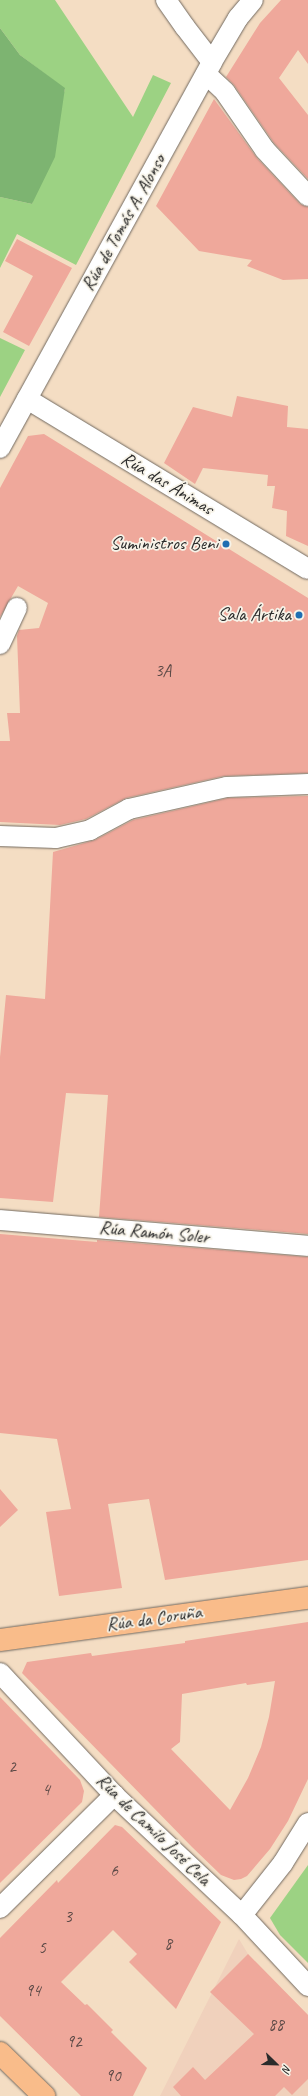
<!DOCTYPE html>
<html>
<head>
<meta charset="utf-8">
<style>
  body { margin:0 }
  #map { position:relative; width:308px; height:2096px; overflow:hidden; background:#f4ddc3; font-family:Caveat,sans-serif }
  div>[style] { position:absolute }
  .built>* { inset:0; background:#f0d1bc }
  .green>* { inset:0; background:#9cd283 }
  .forest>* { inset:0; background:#7db471 }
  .building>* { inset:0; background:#efa89b }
  .roads { filter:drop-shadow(0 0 1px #716960) drop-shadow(0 0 1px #716960) }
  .minor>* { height:20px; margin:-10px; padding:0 10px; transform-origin:10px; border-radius:10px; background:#fff }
  .major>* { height:22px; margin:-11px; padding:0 11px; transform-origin:11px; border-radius:11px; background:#f9bc8a }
  .dots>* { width:11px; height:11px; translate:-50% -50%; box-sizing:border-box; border:2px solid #f7f3e8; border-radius:50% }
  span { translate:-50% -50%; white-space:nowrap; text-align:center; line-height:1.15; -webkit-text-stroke:3.5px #f7f3e8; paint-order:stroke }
  .number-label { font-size:17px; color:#5c4a47 }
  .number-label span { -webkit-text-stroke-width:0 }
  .street-label { font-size:19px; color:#2b2b2b }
  .poi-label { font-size:19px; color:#2b2b2b }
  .right { translate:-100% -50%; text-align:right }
  .north { position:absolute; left:256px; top:2044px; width:40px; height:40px; -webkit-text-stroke:3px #f7f3e8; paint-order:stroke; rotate:113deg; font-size:11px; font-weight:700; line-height:16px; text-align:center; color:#2b2b2b }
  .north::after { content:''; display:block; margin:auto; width:14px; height:18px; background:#2b2b2b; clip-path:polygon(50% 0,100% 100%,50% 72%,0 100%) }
</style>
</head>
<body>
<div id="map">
  <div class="built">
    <i style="clip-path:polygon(239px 1939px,248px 1954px,308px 2015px,308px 2096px,160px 2096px)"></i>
  </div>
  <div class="green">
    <i style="clip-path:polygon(0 0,55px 0,133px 117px,153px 75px,171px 83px,76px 265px,17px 234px,0 268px,0 197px,32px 204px,65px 89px,20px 55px,0 28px)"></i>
    <i style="clip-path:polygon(0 338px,25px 350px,0 397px)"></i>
    <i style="clip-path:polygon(308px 1865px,308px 1963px,280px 1935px,270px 1918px)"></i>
  </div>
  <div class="forest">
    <i style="clip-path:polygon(0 28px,20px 55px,65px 88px,55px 157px,32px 204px,0 197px)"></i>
  </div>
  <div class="building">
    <i style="clip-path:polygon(281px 0,308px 0,308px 64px,298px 50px,279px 78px,308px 115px,308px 179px,274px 143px,234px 85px,226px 77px,260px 23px)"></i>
    <i style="clip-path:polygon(214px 99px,257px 158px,300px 204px,308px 207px,308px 279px,283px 280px,247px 266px,252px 260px,199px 251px,156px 206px)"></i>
    <i style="clip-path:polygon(17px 239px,72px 268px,29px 346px,3px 332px,33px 276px,5px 261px)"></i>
    <i style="clip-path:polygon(237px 396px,288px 406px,287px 427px,308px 429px,308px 546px,286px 536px,287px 511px,272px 508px,275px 486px,267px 486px,268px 475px,203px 468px,195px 484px,164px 463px,193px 407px,232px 417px)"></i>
    <i style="clip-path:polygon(44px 434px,308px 598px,308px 773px,224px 776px,126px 798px,86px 819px,60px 825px,0 822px,0 741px,10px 741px,7px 713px,20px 713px,17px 636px,19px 630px,39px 628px,48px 603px,18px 586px,0 617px,0 488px,28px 436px)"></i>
    <i style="clip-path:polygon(308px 796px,308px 1234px,99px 1217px,108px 1095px,66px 1093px,53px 1202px,0 1198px,0 1057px,6px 995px,45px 999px,53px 852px,95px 840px,133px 820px,228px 798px)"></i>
    <i style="clip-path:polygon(0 1234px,97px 1242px,97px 1240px,308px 1257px,308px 1560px,165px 1580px,149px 1499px,108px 1504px,122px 1588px,59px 1596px,46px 1512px,71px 1509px,57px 1439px,0 1433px)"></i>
    <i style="clip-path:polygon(0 1489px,18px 1510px,0 1527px)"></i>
    <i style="clip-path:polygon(evenodd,308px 1622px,308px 1779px,288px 1821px,270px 1849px,247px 1876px,241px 1879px,234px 1880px,221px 1875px,192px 1847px,22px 1673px,27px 1662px,91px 1653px,92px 1656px,185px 1643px,185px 1641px,308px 1622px,275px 1681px,269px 1717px,261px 1747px,248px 1778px,230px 1810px,171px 1749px,180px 1742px,182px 1694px,246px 1683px,247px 1685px,275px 1681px)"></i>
    <i style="clip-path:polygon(0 1697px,80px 1780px,84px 1791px,82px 1802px,0 1883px)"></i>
    <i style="clip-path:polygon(115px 1825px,122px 1827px,221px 1922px,176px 2009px,129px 1962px,137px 1954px,113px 1930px,61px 1982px,85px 2005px,87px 2004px,113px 2030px,111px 2032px,147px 2068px,133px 2096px,81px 2096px,0 2016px,0 1938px,57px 1880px,58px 1883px)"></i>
    <i style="clip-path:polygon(248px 1954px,308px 2015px,308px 2079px,292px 2095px,284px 2087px,275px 2096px,181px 2096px,173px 2087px,193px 2067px,205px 2080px,254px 2034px,210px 1992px)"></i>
  </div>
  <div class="roads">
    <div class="minor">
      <i style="left:166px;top:0;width:33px;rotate:55deg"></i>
      <i style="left:185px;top:27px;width:44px;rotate:52.4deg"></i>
      <i style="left:206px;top:74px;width:26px;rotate:43deg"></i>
      <i style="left:225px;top:92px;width:70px;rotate:55.4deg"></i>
      <i style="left:265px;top:150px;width:63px;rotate:46.9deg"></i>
      <i style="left:27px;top:399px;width:328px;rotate:31.2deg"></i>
      <i style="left:0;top:448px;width:440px;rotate:-61.2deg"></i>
      <i style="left:212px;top:62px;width:51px;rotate:-59.4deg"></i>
      <i style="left:238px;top:18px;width:23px;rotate:-50deg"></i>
      <i style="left:0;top:644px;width:40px;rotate:-65deg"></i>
      <i style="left:0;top:836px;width:56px;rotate:2deg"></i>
      <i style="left:56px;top:838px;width:35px;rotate:-13deg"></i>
      <i style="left:90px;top:830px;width:44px;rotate:-28.3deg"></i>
      <i style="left:129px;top:809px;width:100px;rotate:-12.7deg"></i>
      <i style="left:227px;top:787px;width:81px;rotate:-2.1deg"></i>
      <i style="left:0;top:1220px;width:309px;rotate:4.8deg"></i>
      <i style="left:0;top:1673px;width:167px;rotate:46.9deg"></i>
      <i style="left:114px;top:1795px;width:175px;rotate:43.2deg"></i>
      <i style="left:242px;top:1915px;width:97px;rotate:47.1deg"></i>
      <i style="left:0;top:1908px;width:161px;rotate:-44.7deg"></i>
      <i style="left:242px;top:1915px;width:66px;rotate:-51.7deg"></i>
      <i style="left:283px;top:1863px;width:47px;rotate:-58deg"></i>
    </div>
    <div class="major">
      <i style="left:0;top:1640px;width:311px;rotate:-7.8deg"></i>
      <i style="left:0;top:2053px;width:62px;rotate:44.3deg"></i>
    </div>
  </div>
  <div class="dots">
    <i style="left:226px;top:544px;background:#1f6fb2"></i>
    <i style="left:299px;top:615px;background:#1f6fb2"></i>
  </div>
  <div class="number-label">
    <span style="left:163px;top:671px">3A</span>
    <span style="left:12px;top:1767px">2</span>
    <span style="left:46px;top:1790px">4</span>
    <span style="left:114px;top:1871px">6</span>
    <span style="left:68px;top:1917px">3</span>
    <span style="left:168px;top:1944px">8</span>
    <span style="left:42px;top:1948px">5</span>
    <span style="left:33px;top:1991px">94</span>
    <span style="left:276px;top:2025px">88</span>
    <span style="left:74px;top:2042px">92</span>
    <span style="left:113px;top:2076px">90</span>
  </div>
  <div class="street-label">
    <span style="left:124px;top:223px;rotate:-61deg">Rúa de Tomás A. Alonso</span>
    <span style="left:167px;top:484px;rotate:31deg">Rúa das Ánimas</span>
    <span style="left:154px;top:1233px;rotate:5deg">Rúa Ramón Soler</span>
    <span style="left:154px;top:1619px;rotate:-8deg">Rúa da Coruña</span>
    <span style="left:153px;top:1830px;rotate:44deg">Rúa de Camilo José Cela</span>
  </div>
  <div class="poi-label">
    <span class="right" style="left:218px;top:544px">Suministros Beni</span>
    <span class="right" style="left:291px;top:615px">Sala Ártika</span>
  </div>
  <div class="north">N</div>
</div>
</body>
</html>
